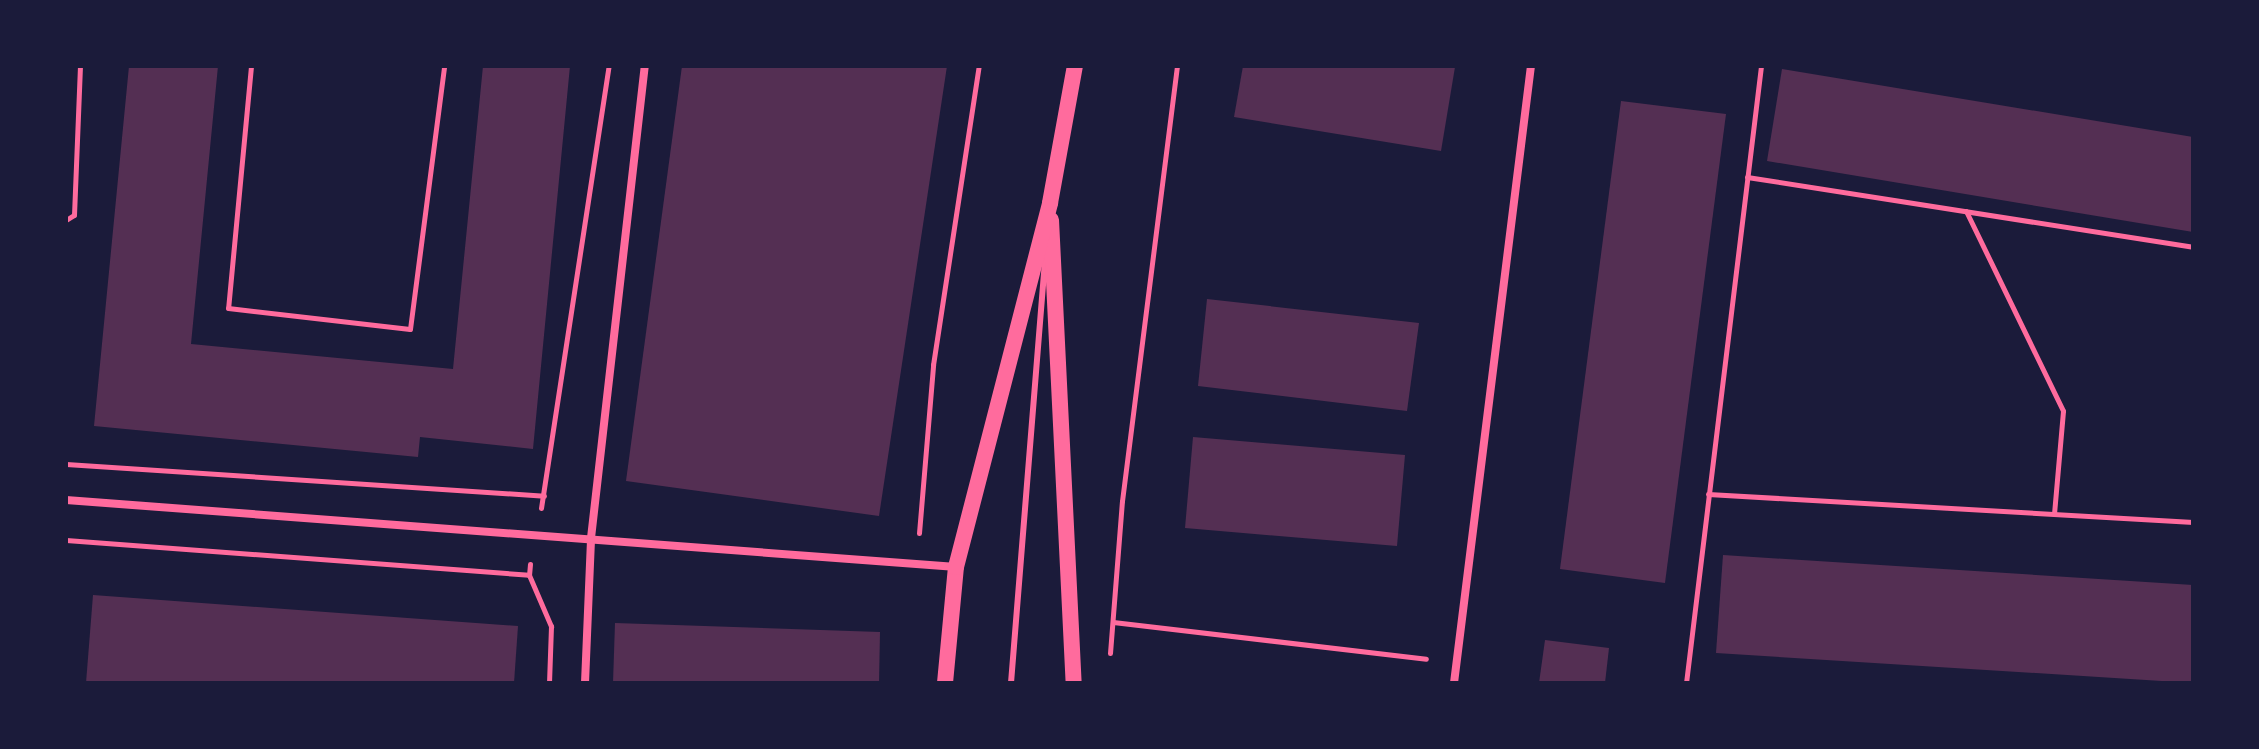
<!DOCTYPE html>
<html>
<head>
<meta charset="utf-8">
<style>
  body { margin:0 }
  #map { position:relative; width:2259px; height:749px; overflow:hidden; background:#1b1b3a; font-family:"DM Sans",sans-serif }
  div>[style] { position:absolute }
  .building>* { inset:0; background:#542f53 }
  .path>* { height:5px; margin:-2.5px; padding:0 2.5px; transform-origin:2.5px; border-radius:2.5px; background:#ff6b9d }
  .service>* { height:6px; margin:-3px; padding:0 3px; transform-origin:3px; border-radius:3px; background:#ff6b9d }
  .minor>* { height:8px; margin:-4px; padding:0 4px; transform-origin:4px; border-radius:4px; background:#ff6b9d }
  .secondary>* { height:16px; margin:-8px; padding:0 8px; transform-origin:8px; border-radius:8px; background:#ff6b9d }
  span { translate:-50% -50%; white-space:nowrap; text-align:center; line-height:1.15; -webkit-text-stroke:6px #1b1b3a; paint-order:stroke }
  .frame { position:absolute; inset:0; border:68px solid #1b1b3a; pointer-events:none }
</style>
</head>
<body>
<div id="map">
  <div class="building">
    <i style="clip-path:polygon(129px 66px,218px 66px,191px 344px,453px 369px,483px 66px,570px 66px,533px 449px,420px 437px,418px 457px,94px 426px)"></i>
    <i style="clip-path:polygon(682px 66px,947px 66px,879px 516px,626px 481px)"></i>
    <i style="clip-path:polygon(1243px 66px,1455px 67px,1441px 151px,1234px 117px)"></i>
    <i style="clip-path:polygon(1782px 69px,2193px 137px,2193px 232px,1767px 161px)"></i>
    <i style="clip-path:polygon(1621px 101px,1726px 114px,1665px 583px,1560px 569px)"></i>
    <i style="clip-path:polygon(1207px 299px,1419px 323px,1407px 411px,1198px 386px)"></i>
    <i style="clip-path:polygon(1193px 437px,1405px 455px,1397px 546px,1185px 528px)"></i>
    <i style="clip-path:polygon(1723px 555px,2193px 585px,2193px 683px,1716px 653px)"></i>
    <i style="clip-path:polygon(93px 595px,518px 626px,514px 683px,86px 683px)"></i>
    <i style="clip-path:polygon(615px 623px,880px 632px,879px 683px,613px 683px)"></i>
    <i style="clip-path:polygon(1545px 640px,1609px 648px,1605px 683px,1539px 683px)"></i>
  </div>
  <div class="path">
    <i style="left:251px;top:66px;width:243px;rotate:95.4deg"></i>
    <i style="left:228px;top:308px;width:183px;rotate:6.6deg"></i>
    <i style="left:410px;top:329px;width:265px;rotate:-82.6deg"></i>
    <i style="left:1747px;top:177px;width:451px;rotate:8.9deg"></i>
    <i style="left:1966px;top:211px;width:222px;rotate:64.1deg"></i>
    <i style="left:2063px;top:411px;width:103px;rotate:95deg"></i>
    <i style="left:66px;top:220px;width:9px;rotate:-32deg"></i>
    <i style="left:74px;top:215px;width:149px;rotate:-87.7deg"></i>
    <i style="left:66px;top:464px;width:479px;rotate:3.8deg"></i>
    <i style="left:1708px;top:494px;width:486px;rotate:3.3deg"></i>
    <i style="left:541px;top:508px;width:447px;rotate:-81.3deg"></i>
    <i style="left:919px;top:533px;width:169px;rotate:-85.2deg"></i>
    <i style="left:933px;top:365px;width:303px;rotate:-81.3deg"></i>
    <i style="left:66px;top:540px;width:464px;rotate:4.3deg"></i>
    <i style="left:530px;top:564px;width:11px;rotate:95deg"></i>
    <i style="left:529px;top:575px;width:56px;rotate:66.7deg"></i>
    <i style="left:551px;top:626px;width:57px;rotate:92deg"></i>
    <i style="left:1113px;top:622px;width:315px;rotate:6.7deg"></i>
    <i style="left:1110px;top:653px;width:152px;rotate:-85.5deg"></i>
    <i style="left:1122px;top:501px;width:438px;rotate:-82.8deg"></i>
    <i style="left:1686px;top:683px;width:622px;rotate:-83.07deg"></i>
  </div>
  <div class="service">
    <i style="left:1011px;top:683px;width:428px;rotate:-85.4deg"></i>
  </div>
  <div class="minor">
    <i style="left:66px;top:500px;width:893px;rotate:4.31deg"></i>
    <i style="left:585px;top:683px;width:145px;rotate:-87.6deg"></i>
    <i style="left:591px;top:538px;width:475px;rotate:-83.5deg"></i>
    <i style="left:1454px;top:683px;width:622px;rotate:-82.89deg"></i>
  </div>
  <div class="secondary">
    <i style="left:1051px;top:220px;width:464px;rotate:87.2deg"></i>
    <i style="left:945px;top:683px;width:117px;rotate:-84.6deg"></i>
    <i style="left:956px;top:567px;width:376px;rotate:-75.5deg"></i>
    <i style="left:1050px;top:203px;width:139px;rotate:-79.7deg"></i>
  </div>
  <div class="frame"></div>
</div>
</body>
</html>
